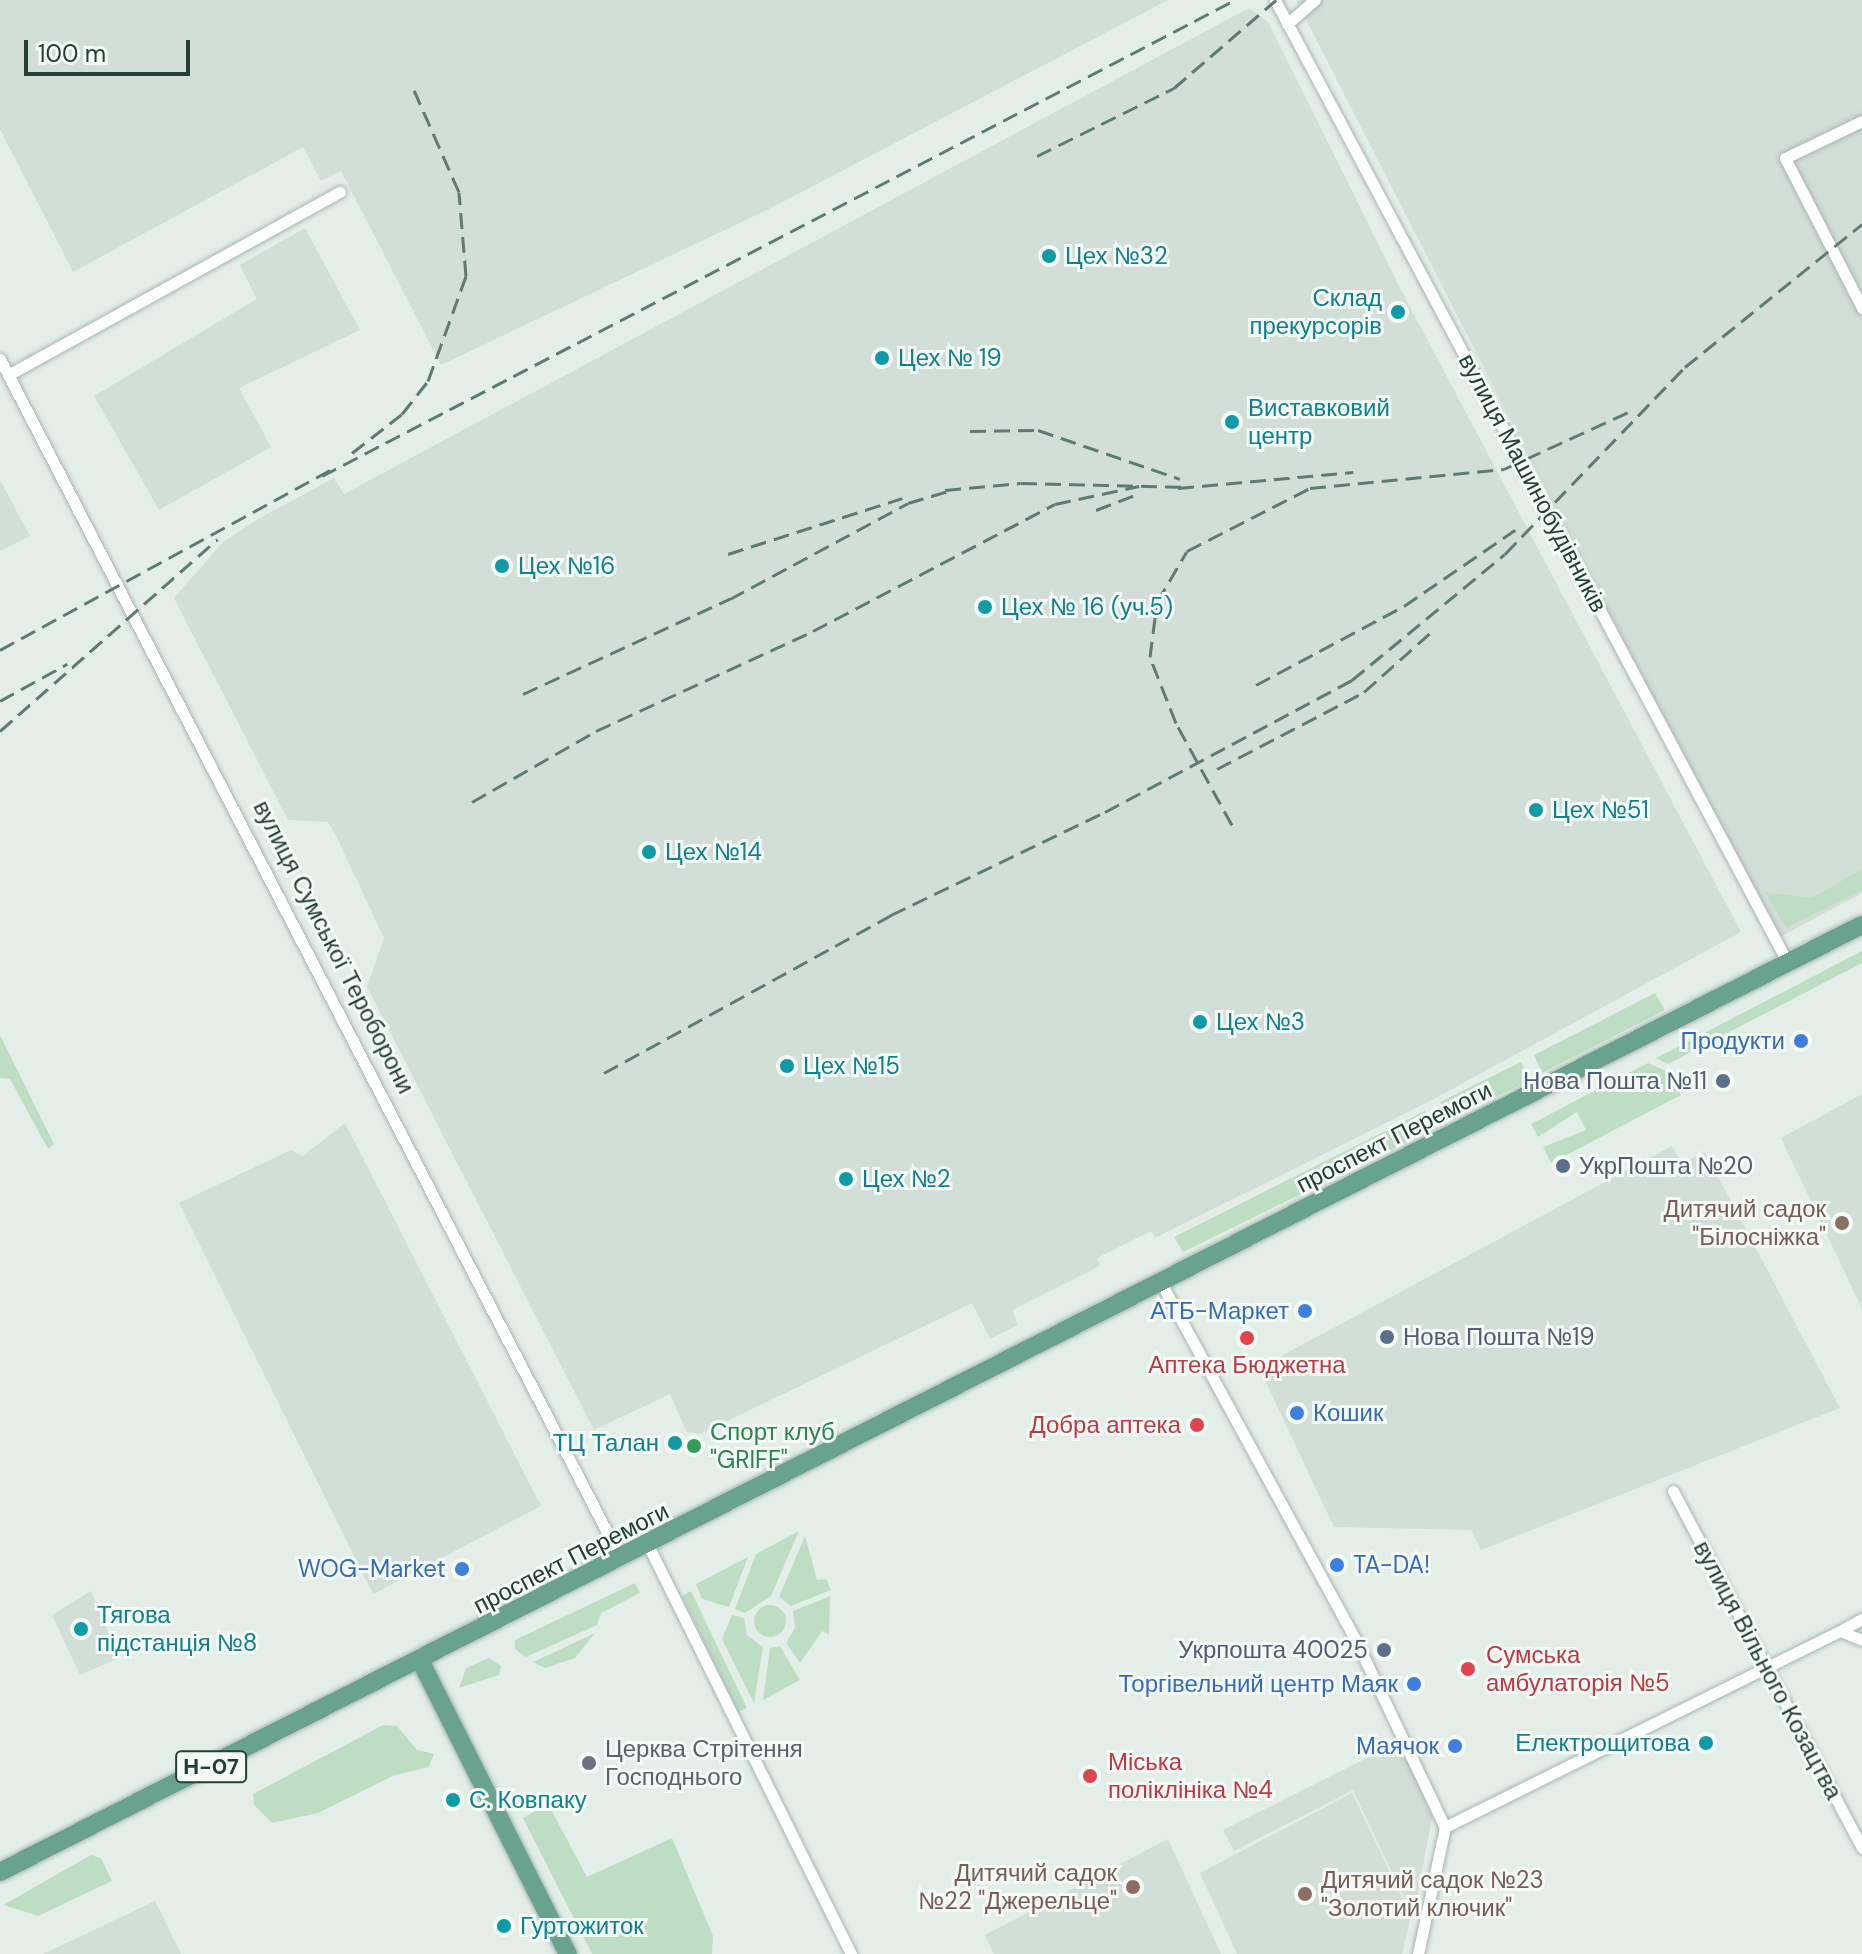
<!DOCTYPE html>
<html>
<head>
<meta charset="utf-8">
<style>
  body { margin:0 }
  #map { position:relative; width:1862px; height:1954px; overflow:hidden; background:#e4eee9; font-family:"DM Sans",sans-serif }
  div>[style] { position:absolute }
  .built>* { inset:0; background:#d2ded8 }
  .green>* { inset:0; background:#bedec4 }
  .round { border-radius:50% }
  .roads { filter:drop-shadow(0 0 2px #a6b6b0) drop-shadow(0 0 2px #a6b6b0) }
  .minor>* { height:11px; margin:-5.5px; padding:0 5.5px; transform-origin:5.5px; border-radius:5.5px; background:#fff }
  .primary>* { height:18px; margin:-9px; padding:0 9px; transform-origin:9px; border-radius:9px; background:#69a38f }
  .rail>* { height:3px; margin-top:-1.5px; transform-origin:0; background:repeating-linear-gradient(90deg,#5e7b71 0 16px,transparent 0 24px) }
  .dots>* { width:22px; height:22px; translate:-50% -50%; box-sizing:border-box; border:4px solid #f5faf7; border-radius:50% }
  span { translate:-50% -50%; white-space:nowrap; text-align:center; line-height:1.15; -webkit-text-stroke:6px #f5faf7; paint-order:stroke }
  .shield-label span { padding:2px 6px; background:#f5faf7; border:2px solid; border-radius:6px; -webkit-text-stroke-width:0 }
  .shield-label { font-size:22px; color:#234036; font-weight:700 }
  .culture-label { font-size:24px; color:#0d838f }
  .left { translate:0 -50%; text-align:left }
  .right { translate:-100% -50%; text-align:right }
  .street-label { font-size:24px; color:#234036 }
  .shop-label { font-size:24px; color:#366cbe }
  .service-label { font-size:24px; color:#4e5e75 }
  .education-label { font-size:24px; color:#785e54 }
  .health-label { font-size:24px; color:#be3a42 }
  .leisure-label { font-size:24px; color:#27864d }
  .worship-label { font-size:24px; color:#5b616d }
  .scale { position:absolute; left:24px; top:40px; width:166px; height:36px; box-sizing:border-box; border:4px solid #234036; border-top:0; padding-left:10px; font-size:24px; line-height:28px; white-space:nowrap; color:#234036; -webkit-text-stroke:6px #f5faf7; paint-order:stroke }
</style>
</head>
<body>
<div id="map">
  <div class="built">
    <i style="clip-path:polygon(0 0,1168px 0,771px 208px,441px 365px,341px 171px,321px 181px,303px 147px,73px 272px,0 129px)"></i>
    <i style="clip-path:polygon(1296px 0,1862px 0,1862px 893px,1776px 939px)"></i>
    <i style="clip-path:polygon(1249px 8px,1268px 22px,1400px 288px,1741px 932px,1430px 1101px,1155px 1238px,1151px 1231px,1097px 1258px,1100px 1266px,1012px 1310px,1018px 1325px,990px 1339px,972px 1303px,700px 1434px,687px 1432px,670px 1394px,594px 1430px,367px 987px,384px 938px,336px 836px,328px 822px,288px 820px,174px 598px,223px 542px,258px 519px,334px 478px,344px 494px)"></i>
    <i style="clip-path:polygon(305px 228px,360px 330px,239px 388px,271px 447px,159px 510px,94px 396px,257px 299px,240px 265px)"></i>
    <i style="clip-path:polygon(0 480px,30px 536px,0 551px)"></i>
    <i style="clip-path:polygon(1862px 1094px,1862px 1309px,1781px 1138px)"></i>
    <i style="clip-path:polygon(345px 1123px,541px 1506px,373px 1594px,179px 1203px,291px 1150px,303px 1156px)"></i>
    <i style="clip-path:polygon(1672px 1146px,1682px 1163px,1705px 1152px,1840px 1408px,1481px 1550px,1471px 1530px,1334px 1527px,1259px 1368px)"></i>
    <i style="clip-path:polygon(91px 1591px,119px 1658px,80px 1675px,52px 1615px)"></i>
    <i style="clip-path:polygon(1391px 1746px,1400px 1748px,1433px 1812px,1417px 1898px,1406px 1902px,1353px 1790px,1234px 1851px,1223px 1830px)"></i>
    <i style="clip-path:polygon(1352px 1793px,1411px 1916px,1402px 1954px,1237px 1954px,1200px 1873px)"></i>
    <i style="clip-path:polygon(1168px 1839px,1221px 1954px,994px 1954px,985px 1935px)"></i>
    <i style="clip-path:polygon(155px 1901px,181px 1954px,43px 1954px)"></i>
  </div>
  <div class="green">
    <i style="clip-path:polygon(1862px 869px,1862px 890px,1786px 928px,1765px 892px,1812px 898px)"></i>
    <i style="clip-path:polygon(1862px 951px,1862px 963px,1668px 1064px,1656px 1058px)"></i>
    <i style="clip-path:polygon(1655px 993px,1665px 1010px,1542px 1073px,1534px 1055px)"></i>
    <i style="clip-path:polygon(0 1035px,54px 1144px,48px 1149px,10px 1079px,0 1078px)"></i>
    <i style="clip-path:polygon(1521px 1062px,1530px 1080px,1460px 1115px,1444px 1110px,1440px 1102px)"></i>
    <i style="clip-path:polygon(1648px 1063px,1672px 1074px,1681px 1095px,1551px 1163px,1543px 1147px,1586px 1130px,1577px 1112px,1538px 1137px,1531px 1124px)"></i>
    <i style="clip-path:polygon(1425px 1111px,1429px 1122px,1419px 1136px,1183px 1252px,1174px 1237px)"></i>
    <i style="clip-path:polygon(799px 1531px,771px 1596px,745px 1613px,735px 1609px,756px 1554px)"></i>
    <i style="clip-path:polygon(805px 1536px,817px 1580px,826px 1579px,831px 1590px,791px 1606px,779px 1597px)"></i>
    <i style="clip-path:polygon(748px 1557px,729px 1607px,702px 1599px,696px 1584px)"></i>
    <i style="clip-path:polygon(635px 1583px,640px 1593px,601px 1613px,597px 1625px,526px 1657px,515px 1649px,515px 1640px)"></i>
    <i style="clip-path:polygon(691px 1591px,747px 1708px,738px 1712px,682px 1596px)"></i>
    <i style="clip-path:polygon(830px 1596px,829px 1635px,822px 1631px,800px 1663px,786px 1643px,795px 1628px,793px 1611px)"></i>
    <i class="round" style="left:754px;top:1605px;width:32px;height:32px"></i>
    <i style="clip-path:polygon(732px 1615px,744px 1618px,747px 1635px,763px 1647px,754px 1703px,722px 1639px)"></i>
    <i style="clip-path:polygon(595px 1633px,575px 1658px,545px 1668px,533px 1662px)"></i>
    <i style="clip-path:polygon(780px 1646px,800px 1680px,763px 1700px,770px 1648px)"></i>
    <i style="clip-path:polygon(489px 1658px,501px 1666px,499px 1675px,459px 1688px,466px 1668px)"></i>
    <i style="clip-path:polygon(383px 1725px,397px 1726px,417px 1750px,434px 1754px,429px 1767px,395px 1775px,318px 1813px,272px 1823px,254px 1805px,253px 1794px)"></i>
    <i style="clip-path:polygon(548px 1804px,587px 1877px,672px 1838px,713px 1936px,712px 1954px,592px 1954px,523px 1818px)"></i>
    <i style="clip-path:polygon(91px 1855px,101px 1858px,112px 1881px,38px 1916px,3px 1905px)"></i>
  </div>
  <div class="roads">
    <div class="minor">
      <i style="left:1275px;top:0;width:1093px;rotate:61.96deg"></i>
      <i style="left:1287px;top:24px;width:37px;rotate:-41deg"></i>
      <i style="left:1862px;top:121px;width:85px;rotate:154.3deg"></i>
      <i style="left:1785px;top:158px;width:169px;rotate:62.8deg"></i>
      <i style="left:0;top:359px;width:1351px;rotate:62.64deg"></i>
      <i style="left:8px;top:375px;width:379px;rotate:-28.9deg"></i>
      <i style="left:1161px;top:1283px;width:412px;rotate:61.4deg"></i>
      <i style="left:1358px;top:1645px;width:202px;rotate:64.5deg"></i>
      <i style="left:1673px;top:1491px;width:404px;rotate:62.1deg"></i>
      <i style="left:648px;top:1545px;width:457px;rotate:63.6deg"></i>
      <i style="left:1840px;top:1631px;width:25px;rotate:-29deg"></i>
      <i style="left:1418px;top:1954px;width:130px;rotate:-78deg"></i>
      <i style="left:1445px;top:1827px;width:441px;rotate:-26.4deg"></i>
      <i style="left:1840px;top:1631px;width:24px;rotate:22deg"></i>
    </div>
    <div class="primary">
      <i style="left:421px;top:1662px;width:327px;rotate:63.3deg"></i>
      <i style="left:0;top:1872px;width:2089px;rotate:-26.96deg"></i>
    </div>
  </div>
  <div class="rail">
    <i style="left:1037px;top:156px;width:153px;rotate:-26.4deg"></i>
    <i style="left:1174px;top:88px;width:135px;rotate:-40.8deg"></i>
    <i style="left:970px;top:431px;width:68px;rotate:-0.8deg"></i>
    <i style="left:1038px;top:430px;width:150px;rotate:19deg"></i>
    <i style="left:352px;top:453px;width:63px;rotate:-38deg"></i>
    <i style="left:402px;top:414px;width:42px;rotate:-51.8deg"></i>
    <i style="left:428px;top:381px;width:112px;rotate:-70.1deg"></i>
    <i style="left:466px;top:276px;width:84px;rotate:-94.8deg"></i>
    <i style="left:459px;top:192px;width:111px;rotate:-113.8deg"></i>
    <i style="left:322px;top:476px;width:1030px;rotate:-27.54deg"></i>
    <i style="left:1178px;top:488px;width:176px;rotate:-5.2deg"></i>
    <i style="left:945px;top:490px;width:76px;rotate:-5.3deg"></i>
    <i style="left:1021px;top:483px;width:168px;rotate:1.4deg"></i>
    <i style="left:1096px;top:510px;width:45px;rotate:-20.9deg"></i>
    <i style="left:728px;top:554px;width:183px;rotate:-17.8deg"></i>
    <i style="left:0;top:650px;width:376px;rotate:-28.6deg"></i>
    <i style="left:1256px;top:685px;width:168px;rotate:-28.1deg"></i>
    <i style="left:1404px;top:606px;width:135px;rotate:-34.4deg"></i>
    <i style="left:523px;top:694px;width:228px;rotate:-24.7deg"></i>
    <i style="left:730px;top:599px;width:202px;rotate:-28.3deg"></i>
    <i style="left:908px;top:503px;width:49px;rotate:-16.6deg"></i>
    <i style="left:0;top:701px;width:77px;rotate:-28.9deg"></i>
    <i style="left:0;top:731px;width:290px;rotate:-41.4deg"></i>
    <i style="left:1217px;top:769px;width:166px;rotate:-27.6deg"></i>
    <i style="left:1364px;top:692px;width:90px;rotate:-41.8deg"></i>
    <i style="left:472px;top:802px;width:143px;rotate:-29.8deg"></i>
    <i style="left:596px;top:731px;width:239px;rotate:-24.7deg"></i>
    <i style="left:813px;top:631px;width:273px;rotate:-27.7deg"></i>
    <i style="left:1055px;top:504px;width:86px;rotate:-12.1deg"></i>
    <i style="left:1232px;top:825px;width:116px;rotate:-118.8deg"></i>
    <i style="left:1176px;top:723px;width:71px;rotate:-111.5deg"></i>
    <i style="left:1150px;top:657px;width:55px;rotate:-82.7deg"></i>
    <i style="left:1157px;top:602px;width:59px;rotate:-59.5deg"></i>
    <i style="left:1187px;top:551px;width:138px;rotate:-27.1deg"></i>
    <i style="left:1310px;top:488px;width:195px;rotate:-5.6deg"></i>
    <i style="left:1504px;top:469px;width:142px;rotate:-24.6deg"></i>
    <i style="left:604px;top:1073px;width:328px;rotate:-28.8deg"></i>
    <i style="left:891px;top:915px;width:237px;rotate:-25.7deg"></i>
    <i style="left:1105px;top:812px;width:280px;rotate:-28.1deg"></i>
    <i style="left:1352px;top:680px;width:198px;rotate:-39.5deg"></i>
    <i style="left:1505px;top:554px;width:260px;rotate:-46.1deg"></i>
    <i style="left:1685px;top:367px;width:228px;rotate:-38.9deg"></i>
  </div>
  <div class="dots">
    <i style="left:1049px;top:256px;background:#0f9aa8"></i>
    <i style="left:1398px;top:312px;background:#0f9aa8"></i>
    <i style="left:882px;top:358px;background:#0f9aa8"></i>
    <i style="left:1232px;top:422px;background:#0f9aa8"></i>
    <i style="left:502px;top:566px;background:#0f9aa8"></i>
    <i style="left:985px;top:607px;background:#0f9aa8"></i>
    <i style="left:1536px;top:810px;background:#0f9aa8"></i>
    <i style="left:649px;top:852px;background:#0f9aa8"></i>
    <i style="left:1200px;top:1022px;background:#0f9aa8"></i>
    <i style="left:1801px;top:1041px;background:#3f7fe0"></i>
    <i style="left:787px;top:1066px;background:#0f9aa8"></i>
    <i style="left:1723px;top:1081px;background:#5c6f8a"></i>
    <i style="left:1563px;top:1166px;background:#5c6f8a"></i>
    <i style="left:846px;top:1179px;background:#0f9aa8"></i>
    <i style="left:1842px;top:1223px;background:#8d6e63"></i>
    <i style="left:1305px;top:1311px;background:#3f7fe0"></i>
    <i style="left:1387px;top:1337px;background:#5c6f8a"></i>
    <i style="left:1247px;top:1338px;background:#e0444e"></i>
    <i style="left:1297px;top:1413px;background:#3f7fe0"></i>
    <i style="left:1197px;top:1425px;background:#e0444e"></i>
    <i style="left:675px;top:1443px;background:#0f9aa8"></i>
    <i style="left:694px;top:1446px;background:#2e9e5b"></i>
    <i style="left:1337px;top:1565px;background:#3f7fe0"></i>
    <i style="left:462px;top:1569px;background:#3f7fe0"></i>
    <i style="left:81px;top:1629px;background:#0f9aa8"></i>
    <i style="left:1384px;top:1650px;background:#5c6f8a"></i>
    <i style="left:1468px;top:1669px;background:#e0444e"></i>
    <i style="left:1414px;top:1684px;background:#3f7fe0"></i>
    <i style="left:1706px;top:1743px;background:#0f9aa8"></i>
    <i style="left:1455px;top:1746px;background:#3f7fe0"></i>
    <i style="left:589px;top:1763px;background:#6b7280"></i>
    <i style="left:1090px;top:1776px;background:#e0444e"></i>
    <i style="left:453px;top:1800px;background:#0f9aa8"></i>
    <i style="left:1133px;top:1887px;background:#8d6e63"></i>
    <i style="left:1305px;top:1894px;background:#8d6e63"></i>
    <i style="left:504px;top:1926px;background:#0f9aa8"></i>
  </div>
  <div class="shield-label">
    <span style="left:211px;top:1767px">Н-07</span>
  </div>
  <div class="culture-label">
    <span class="left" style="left:1065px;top:256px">Цех №32</span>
    <span class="right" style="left:1382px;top:312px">Склад<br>прекурсорів</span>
    <span class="left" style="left:898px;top:358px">Цех № 19</span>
    <span class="left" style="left:1248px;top:422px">Виставковий<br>центр</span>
    <span class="left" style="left:518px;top:566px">Цех №16</span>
    <span class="left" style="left:1001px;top:607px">Цех № 16 (уч.5)</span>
    <span class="left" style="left:1552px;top:810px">Цех №51</span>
    <span class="left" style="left:665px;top:852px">Цех №14</span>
    <span class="left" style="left:1216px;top:1022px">Цех №3</span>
    <span class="left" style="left:803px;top:1066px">Цех №15</span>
    <span class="left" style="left:862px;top:1179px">Цех №2</span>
    <span class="right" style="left:659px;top:1443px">ТЦ Талан</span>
    <span class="left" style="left:97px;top:1629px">Тягова<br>підстанція №8</span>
    <span class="right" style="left:1690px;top:1743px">Електрощитова</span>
    <span class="left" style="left:469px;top:1800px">С. Ковпаку</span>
    <span class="left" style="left:520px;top:1926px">Гуртожиток</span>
  </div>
  <div class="street-label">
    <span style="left:1533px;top:483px;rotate:62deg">вулиця Машинобудівників</span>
    <span style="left:334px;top:947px;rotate:63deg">вулиця Сумської Тероборони</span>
    <span style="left:1394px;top:1137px;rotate:-27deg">проспект Перемоги</span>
    <span style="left:571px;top:1558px;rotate:-27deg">проспект Перемоги</span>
    <span style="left:1768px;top:1670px;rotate:62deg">вулиця Вільного Козацтва</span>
  </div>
  <div class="shop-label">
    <span class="right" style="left:1785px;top:1041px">Продукти</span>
    <span class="right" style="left:1289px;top:1311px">АТБ-Маркет</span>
    <span class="left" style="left:1313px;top:1413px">Кошик</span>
    <span class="left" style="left:1353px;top:1565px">TA-DA!</span>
    <span class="right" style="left:446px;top:1569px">WOG-Market</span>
    <span class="right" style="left:1398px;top:1684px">Торгівельний центр Маяк</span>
    <span class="right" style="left:1439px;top:1746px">Маячок</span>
  </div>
  <div class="service-label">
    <span class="right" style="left:1707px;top:1081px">Нова Пошта №11</span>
    <span class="left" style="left:1579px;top:1166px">УкрПошта №20</span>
    <span class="left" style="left:1403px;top:1337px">Нова Пошта №19</span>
    <span class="right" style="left:1368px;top:1650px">Укрпошта 40025</span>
  </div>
  <div class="education-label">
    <span class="right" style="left:1826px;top:1223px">Дитячий садок<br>"Білосніжка"</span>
    <span class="right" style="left:1117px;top:1887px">Дитячий садок<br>№22 "Джерельце"</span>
    <span class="left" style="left:1321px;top:1894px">Дитячий садок №23<br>"Золотий ключик"</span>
  </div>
  <div class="health-label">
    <span style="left:1247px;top:1365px">Аптека Бюджетна</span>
    <span class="right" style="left:1181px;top:1425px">Добра аптека</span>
    <span class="left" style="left:1486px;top:1669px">Сумська<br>амбулаторія №5</span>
    <span class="left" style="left:1108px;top:1776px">Міська<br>поліклініка №4</span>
  </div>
  <div class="leisure-label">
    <span class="left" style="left:710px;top:1446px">Спорт клуб<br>"GRIFF"</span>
  </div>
  <div class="worship-label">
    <span class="left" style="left:605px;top:1763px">Церква Стрітення<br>Господнього</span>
  </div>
  <div class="scale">100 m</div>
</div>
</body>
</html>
